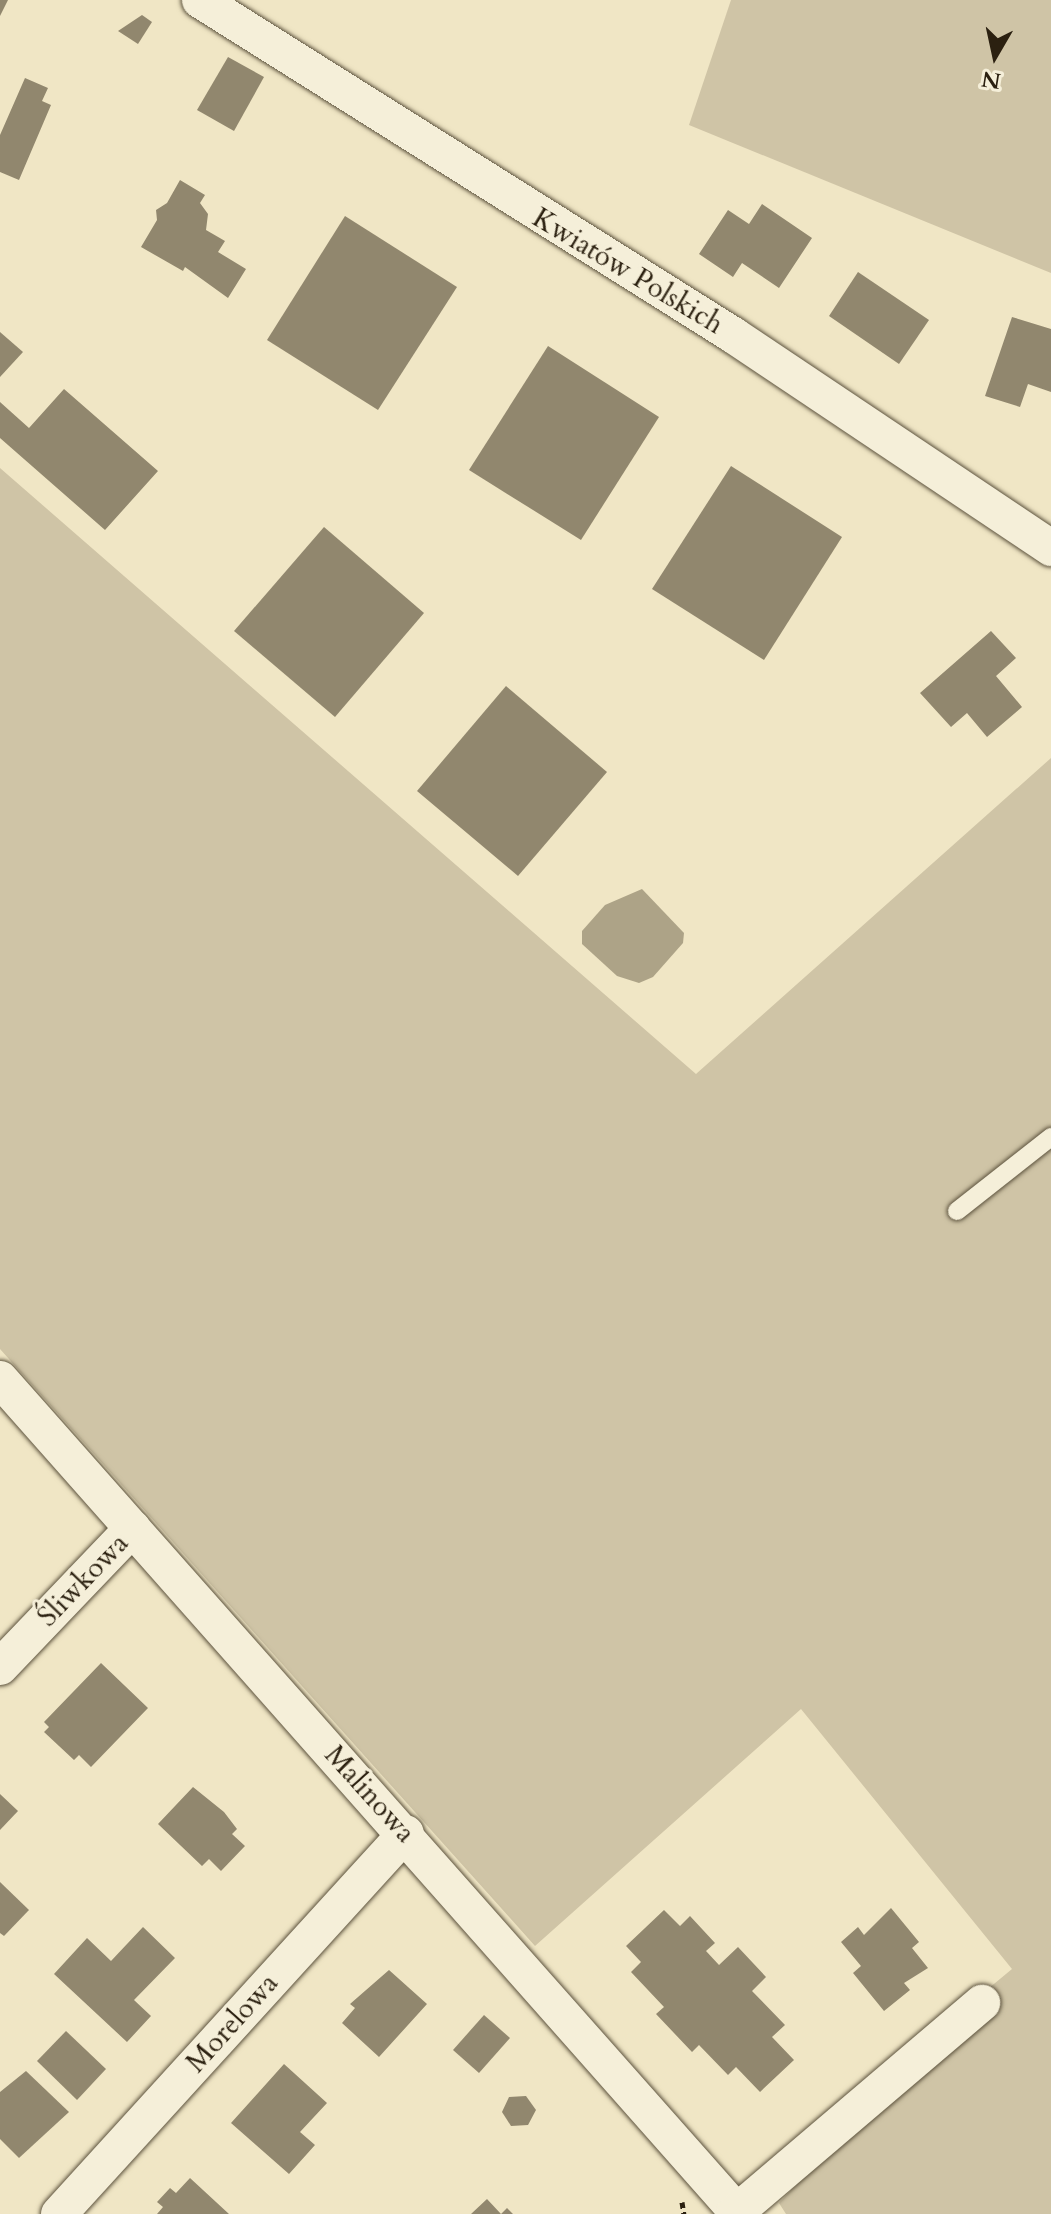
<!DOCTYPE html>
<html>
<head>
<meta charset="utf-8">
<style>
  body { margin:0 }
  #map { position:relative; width:1051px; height:2214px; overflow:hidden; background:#f0e6c5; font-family:Cardo,serif }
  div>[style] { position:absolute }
  .green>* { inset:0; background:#cfc4a6 }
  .water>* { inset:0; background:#ada387 }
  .building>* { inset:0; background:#91876e }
  .path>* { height:5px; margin-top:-2.5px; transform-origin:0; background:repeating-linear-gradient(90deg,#2b2010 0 6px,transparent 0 10px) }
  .roads { filter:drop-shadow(0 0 2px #5c523d) drop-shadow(0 0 2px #5c523d) }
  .lane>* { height:18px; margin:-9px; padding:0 9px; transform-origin:9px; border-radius:9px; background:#f5efd9 }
  .street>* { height:36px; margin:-18px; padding:0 18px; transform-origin:18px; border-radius:18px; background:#f5efd9 }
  span { translate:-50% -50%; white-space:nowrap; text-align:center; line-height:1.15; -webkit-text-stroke:6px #f5efd9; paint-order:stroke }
  .street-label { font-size:28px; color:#2b2010 }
  .north { position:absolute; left:955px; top:16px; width:80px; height:80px; -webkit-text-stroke:6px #f5efd9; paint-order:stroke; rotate:189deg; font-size:22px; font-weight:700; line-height:32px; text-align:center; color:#2b2010 }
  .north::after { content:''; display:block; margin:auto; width:28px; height:36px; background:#2b2010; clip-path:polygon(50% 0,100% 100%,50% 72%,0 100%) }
</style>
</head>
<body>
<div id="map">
  <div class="green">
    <i style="clip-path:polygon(731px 0,1051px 0,1051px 273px,689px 125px)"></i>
    <i style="clip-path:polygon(0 468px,696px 1074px,1051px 758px,1051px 2214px,786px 2214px,779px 2203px,977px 1998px,1012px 1969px,801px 1709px,535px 1946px,0 1349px)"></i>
  </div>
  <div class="water">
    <i style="clip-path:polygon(642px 889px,684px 933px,683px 943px,653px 977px,639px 983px,617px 976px,582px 944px,582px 931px,605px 905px)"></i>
  </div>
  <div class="building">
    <i style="clip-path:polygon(0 0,8px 0,0 16px)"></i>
    <i style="clip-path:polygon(142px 15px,152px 22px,138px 44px,118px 31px)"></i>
    <i style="clip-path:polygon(228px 57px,264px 77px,234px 131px,197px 110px)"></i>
    <i style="clip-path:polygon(25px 78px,48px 88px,42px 101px,51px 105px,19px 180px,0 172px,0 135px)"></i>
    <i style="clip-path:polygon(180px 180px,205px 195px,200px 203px,208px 214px,206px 230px,225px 241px,218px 252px,246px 269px,228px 298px,185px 267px,183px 271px,141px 247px,157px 220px,156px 210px,167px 203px)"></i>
    <i style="clip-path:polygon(762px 204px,812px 238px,779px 288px,742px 263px,733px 277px,699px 254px,728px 210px,749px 224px)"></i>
    <i style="clip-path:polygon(345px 216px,457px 287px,378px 410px,267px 340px)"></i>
    <i style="clip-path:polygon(858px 272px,929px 320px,899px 364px,829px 316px)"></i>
    <i style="clip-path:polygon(1012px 317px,1051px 329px,1051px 392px,1028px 384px,1020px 407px,985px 396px)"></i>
    <i style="clip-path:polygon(0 332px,23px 352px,0 377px)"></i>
    <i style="clip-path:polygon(548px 346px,659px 417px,581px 540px,469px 470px)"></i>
    <i style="clip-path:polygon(64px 389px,158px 471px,105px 530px,0 438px,0 402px,29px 428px)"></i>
    <i style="clip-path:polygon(731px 466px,842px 537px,764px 660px,652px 589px)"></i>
    <i style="clip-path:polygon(324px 527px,424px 613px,335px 717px,234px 631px)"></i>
    <i style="clip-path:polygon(991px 631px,1016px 658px,996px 676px,1022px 707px,987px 737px,967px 713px,951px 727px,920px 693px)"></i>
    <i style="clip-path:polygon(506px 686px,607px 772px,518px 876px,417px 791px)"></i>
    <i style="clip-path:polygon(101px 1663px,148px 1708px,91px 1767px,79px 1755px,74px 1760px,44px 1732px,49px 1727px,44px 1722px)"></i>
    <i style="clip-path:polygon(193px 1787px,224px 1812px,237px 1829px,232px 1834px,245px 1846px,221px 1871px,209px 1859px,202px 1866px,158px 1824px)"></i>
    <i style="clip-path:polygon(0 1794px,18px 1811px,0 1830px)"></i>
    <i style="clip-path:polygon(0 1882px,29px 1910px,4px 1936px,0 1933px)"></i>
    <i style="clip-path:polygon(891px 1908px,919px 1942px,912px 1948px,928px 1968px,904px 1983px,910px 1990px,884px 2011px,853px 1973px,861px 1966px,841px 1942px,858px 1927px,864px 1935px)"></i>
    <i style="clip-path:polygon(664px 1910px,680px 1926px,690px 1916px,715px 1943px,706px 1951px,719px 1965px,738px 1947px,766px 1977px,752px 1991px,785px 2025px,772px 2037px,794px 2060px,760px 2092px,736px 2067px,728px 2075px,699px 2045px,692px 2052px,656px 2014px,664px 2007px,631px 1972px,641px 1962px,626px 1946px)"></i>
    <i style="clip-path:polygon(143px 1927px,175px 1958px,134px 2000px,151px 2016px,127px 2042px,54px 1974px,87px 1938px,111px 1961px)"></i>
    <i style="clip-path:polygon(389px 1970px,427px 2004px,379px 2057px,342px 2023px,355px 2008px,350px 2004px)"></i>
    <i style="clip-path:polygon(484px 2015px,510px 2038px,479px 2073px,453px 2050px)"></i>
    <i style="clip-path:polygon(66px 2031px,106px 2069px,77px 2100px,37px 2061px)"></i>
    <i style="clip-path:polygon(284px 2064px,327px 2103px,300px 2132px,315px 2145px,289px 2174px,231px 2123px)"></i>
    <i style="clip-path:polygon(26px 2071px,69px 2112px,19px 2158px,0 2139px,0 2092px)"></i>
    <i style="clip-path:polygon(526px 2096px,536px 2110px,528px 2125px,511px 2126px,502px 2112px,509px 2097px)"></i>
    <i style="clip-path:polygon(190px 2178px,229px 2214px,157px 2214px,163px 2207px,157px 2202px,170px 2188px,176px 2193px)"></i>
    <i style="clip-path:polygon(487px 2199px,501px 2214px,507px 2208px,513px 2214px,471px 2214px)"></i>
  </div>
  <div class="path">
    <i style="left:682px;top:2202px;width:12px;rotate:81deg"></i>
  </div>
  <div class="roads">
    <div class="lane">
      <i style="left:957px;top:1211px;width:120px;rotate:-38.2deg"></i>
    </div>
    <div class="street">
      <i style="left:200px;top:0;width:630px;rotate:32.15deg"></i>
      <i style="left:733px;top:335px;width:383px;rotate:33.8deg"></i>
      <i style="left:0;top:1379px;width:1115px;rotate:48.49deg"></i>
      <i style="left:0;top:1667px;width:192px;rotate:-46.3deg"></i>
      <i style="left:59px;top:2214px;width:515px;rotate:-47.67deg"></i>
      <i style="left:734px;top:2214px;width:326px;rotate:-40.4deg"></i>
    </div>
  </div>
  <div class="street-label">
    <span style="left:628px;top:271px;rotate:31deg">Kwiatów Polskich</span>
    <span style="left:83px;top:1580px;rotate:-46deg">Śliwkowa</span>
    <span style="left:370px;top:1794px;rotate:48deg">Malinowa</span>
    <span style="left:232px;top:2023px;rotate:-48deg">Morelowa</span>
  </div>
  <div class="north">N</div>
</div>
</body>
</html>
